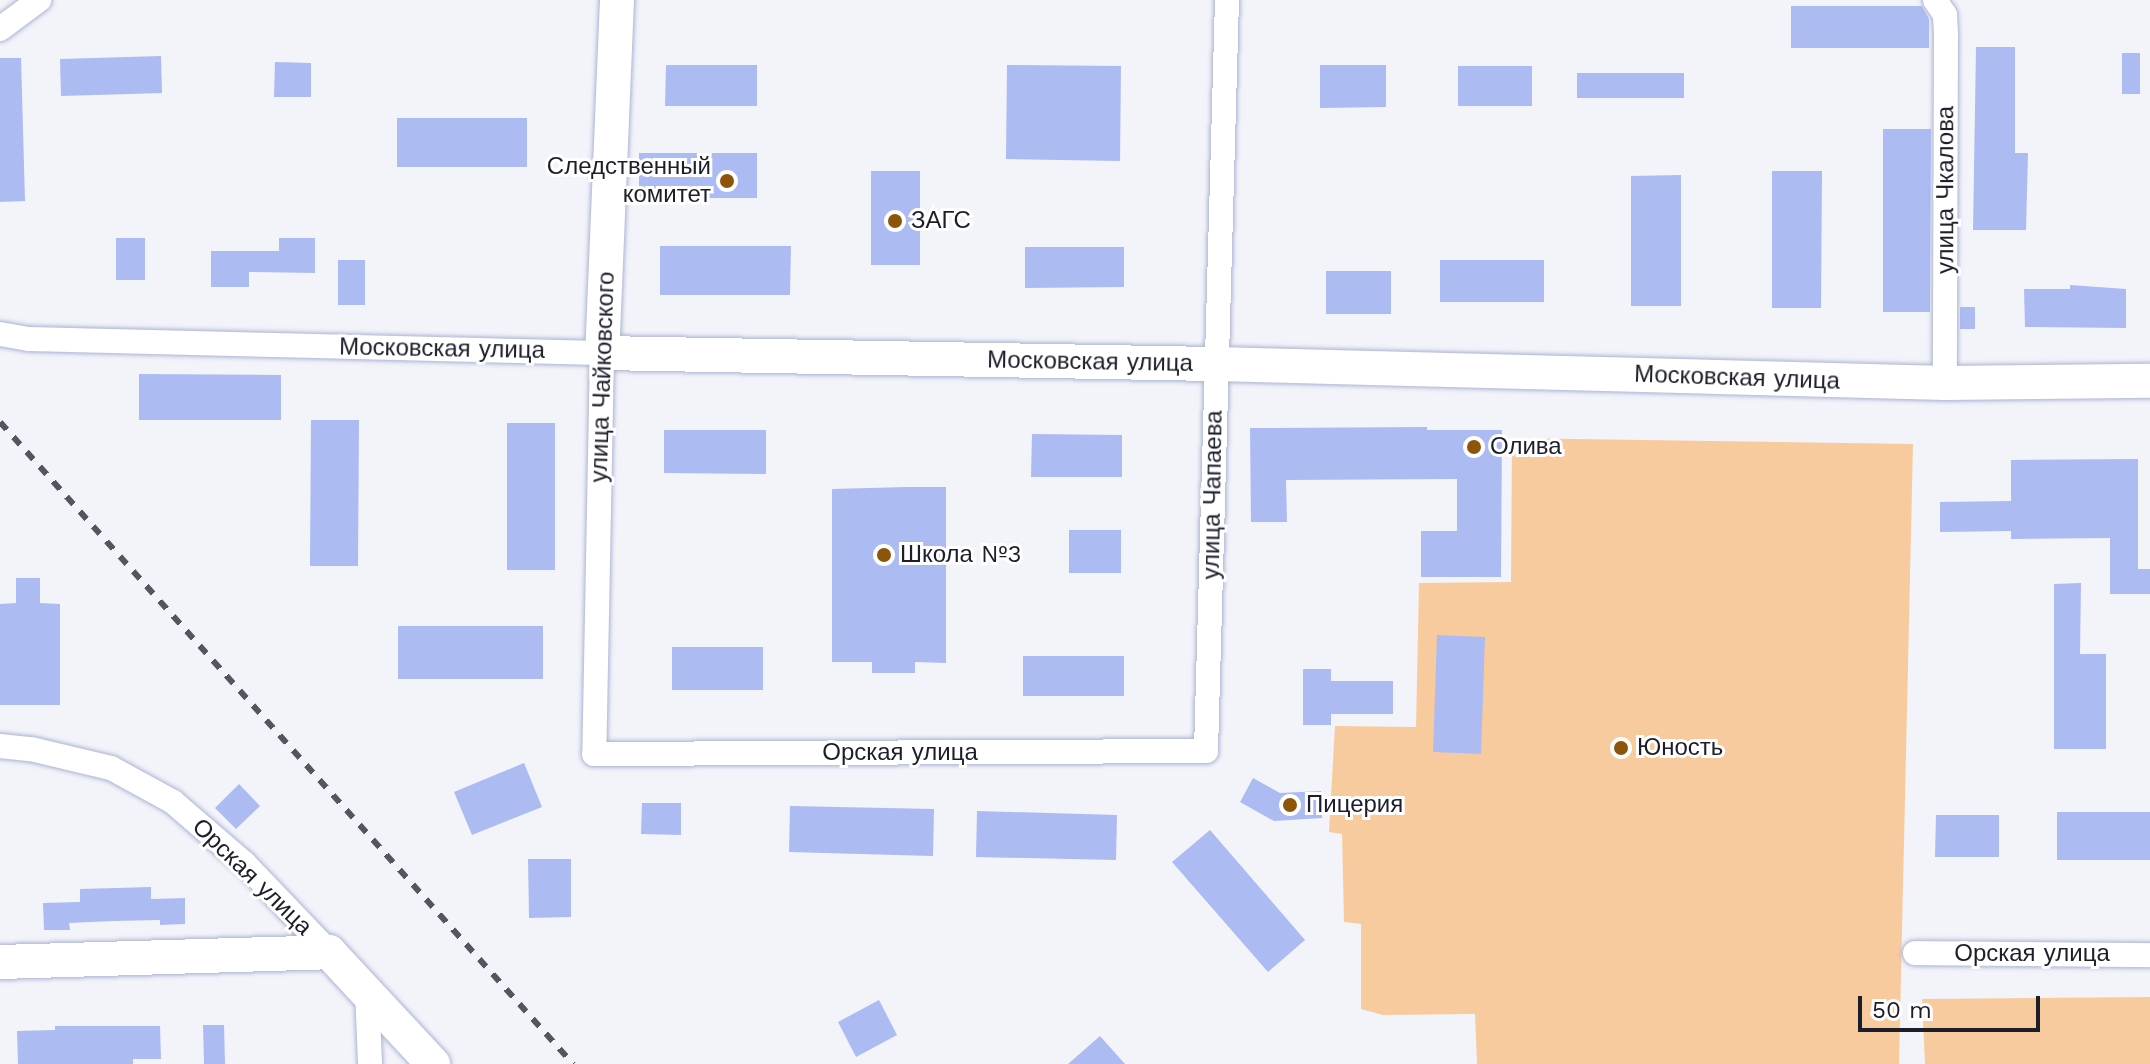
<!DOCTYPE html>
<html>
<head>
<meta charset="utf-8">
<style>
  body { margin:0 }
  #map { position:relative; width:2150px; height:1064px; overflow:hidden; background:#f2f4fa; font-family:"Work Sans",sans-serif }
  div>[style] { position:absolute }
  .green>* { inset:0; background:#f8cb9f }
  .building>* { inset:0; background:#acbbf2 }
  .roads { filter:drop-shadow(0 0 2px #abb4d3) drop-shadow(0 0 2px #abb4d3) }
  .street>* { height:24px; margin:-12px; padding:0 12px; transform-origin:12px; border-radius:12px; background:#fff }
  .secondary>* { height:34px; margin:-17px; padding:0 17px; transform-origin:17px; border-radius:17px; background:#fff }
  .rail>* { height:6px; margin-top:-3px; transform-origin:0; background:repeating-linear-gradient(90deg,#53565f 0 10px,transparent 0 20px) }
  .dots>* { width:22px; height:22px; translate:-50% -50%; box-sizing:border-box; border:4px solid #fff; border-radius:50% }
  span { translate:-50% -50%; white-space:nowrap; text-align:center; line-height:1.15; -webkit-text-stroke:6px #fff; paint-order:stroke }
  .poi-label { font-size:24px; color:#1c1f2a }
  .right { translate:-100% -50%; text-align:right }
  .left { translate:0 -50%; text-align:left }
  .street-label { font-size:24px; color:#1c1f2a }
  .scale { position:absolute; left:1858px; top:996px; width:182px; height:36px; box-sizing:border-box; border:4px solid #1c1f2a; border-top:0; padding-left:10px; font-size:24px; line-height:28px; white-space:nowrap; color:#1c1f2a; -webkit-text-stroke:6px #fff; paint-order:stroke }
</style>
</head>
<body>
<div id="map">
  <div class="green">
    <i style="clip-path:polygon(1512px 438px,1913px 444px,1899px 1064px,1477px 1064px,1475px 1014px,1383px 1015px,1361px 1009px,1361px 924px,1344px 922px,1342px 834px,1329px 832px,1335px 726px,1416px 727px,1419px 583px,1511px 582px)"></i>
    <i style="clip-path:polygon(2150px 997px,2150px 1064px,1925px 1064px,1922px 999px)"></i>
  </div>
  <div class="building">
    <i style="clip-path:polygon(1791px 6px,1922px 6px,1929px 19px,1929px 48px,1791px 48px)"></i>
    <i style="clip-path:polygon(1976px 47px,2015px 47px,2015px 153px,2028px 153px,2026px 230px,1973px 230px)"></i>
    <i style="clip-path:polygon(2122px 53px,2140px 53px,2140px 94px,2122px 94px)"></i>
    <i style="clip-path:polygon(161px 56px,162px 93px,61px 96px,60px 59px)"></i>
    <i style="clip-path:polygon(0 58px,21px 58px,25px 201px,0 202px)"></i>
    <i style="clip-path:polygon(275px 62px,311px 63px,311px 97px,274px 97px)"></i>
    <i style="clip-path:polygon(666px 65px,757px 65px,757px 106px,665px 106px)"></i>
    <i style="clip-path:polygon(1007px 65px,1121px 66px,1120px 161px,1006px 159px)"></i>
    <i style="clip-path:polygon(1320px 65px,1386px 65px,1386px 107px,1320px 108px)"></i>
    <i style="clip-path:polygon(1458px 66px,1532px 66px,1532px 106px,1458px 106px)"></i>
    <i style="clip-path:polygon(1577px 73px,1684px 73px,1684px 98px,1577px 98px)"></i>
    <i style="clip-path:polygon(397px 118px,527px 118px,527px 167px,397px 167px)"></i>
    <i style="clip-path:polygon(1883px 129px,1931px 129px,1930px 312px,1883px 312px)"></i>
    <i style="clip-path:polygon(639px 153px,757px 153px,757px 198px,639px 198px)"></i>
    <i style="clip-path:polygon(871px 171px,920px 171px,920px 265px,871px 265px)"></i>
    <i style="clip-path:polygon(1772px 171px,1822px 171px,1821px 308px,1772px 308px)"></i>
    <i style="clip-path:polygon(1681px 175px,1681px 306px,1631px 306px,1631px 176px)"></i>
    <i style="clip-path:polygon(116px 238px,145px 238px,145px 280px,116px 280px)"></i>
    <i style="clip-path:polygon(279px 238px,315px 238px,315px 273px,249px 272px,249px 287px,211px 287px,211px 251px,279px 251px)"></i>
    <i style="clip-path:polygon(660px 246px,791px 246px,790px 295px,660px 295px)"></i>
    <i style="clip-path:polygon(1025px 247px,1124px 247px,1124px 287px,1025px 288px)"></i>
    <i style="clip-path:polygon(338px 260px,365px 260px,365px 305px,338px 305px)"></i>
    <i style="clip-path:polygon(1440px 260px,1544px 260px,1544px 302px,1440px 302px)"></i>
    <i style="clip-path:polygon(1326px 271px,1391px 271px,1391px 314px,1326px 314px)"></i>
    <i style="clip-path:polygon(2070px 285px,2126px 289px,2126px 328px,2025px 327px,2024px 289px,2070px 289px)"></i>
    <i style="clip-path:polygon(1960px 307px,1975px 307px,1975px 329px,1960px 329px)"></i>
    <i style="clip-path:polygon(139px 374px,281px 375px,281px 420px,139px 420px)"></i>
    <i style="clip-path:polygon(311px 420px,359px 420px,358px 566px,310px 566px)"></i>
    <i style="clip-path:polygon(507px 423px,555px 423px,555px 570px,507px 570px)"></i>
    <i style="clip-path:polygon(1427px 427px,1427px 430px,1502px 430px,1501px 577px,1421px 577px,1421px 531px,1457px 531px,1457px 479px,1286px 480px,1287px 522px,1251px 522px,1250px 428px)"></i>
    <i style="clip-path:polygon(664px 430px,766px 430px,766px 474px,664px 473px)"></i>
    <i style="clip-path:polygon(1032px 434px,1122px 435px,1122px 477px,1031px 477px)"></i>
    <i style="clip-path:polygon(2138px 459px,2138px 569px,2150px 569px,2150px 594px,2110px 594px,2110px 538px,2011px 539px,2011px 531px,1940px 532px,1940px 502px,2011px 501px,2011px 460px)"></i>
    <i style="clip-path:polygon(907px 487px,946px 487px,946px 663px,915px 662px,915px 673px,872px 673px,872px 662px,832px 662px,832px 489px)"></i>
    <i style="clip-path:polygon(1069px 530px,1121px 530px,1121px 573px,1069px 573px)"></i>
    <i style="clip-path:polygon(16px 578px,40px 578px,40px 603px,60px 604px,60px 705px,0 705px,0 604px,16px 603px)"></i>
    <i style="clip-path:polygon(2081px 583px,2080px 654px,2106px 654px,2106px 749px,2054px 749px,2054px 584px)"></i>
    <i style="clip-path:polygon(398px 626px,543px 626px,543px 679px,398px 679px)"></i>
    <i style="clip-path:polygon(1437px 635px,1485px 637px,1481px 754px,1433px 752px)"></i>
    <i style="clip-path:polygon(672px 647px,763px 647px,763px 690px,672px 690px)"></i>
    <i style="clip-path:polygon(1023px 656px,1124px 656px,1124px 696px,1023px 696px)"></i>
    <i style="clip-path:polygon(1303px 669px,1331px 669px,1331px 681px,1393px 681px,1393px 714px,1331px 714px,1331px 725px,1303px 725px)"></i>
    <i style="clip-path:polygon(524px 763px,542px 807px,472px 835px,454px 792px)"></i>
    <i style="clip-path:polygon(1253px 778px,1280px 793px,1321px 791px,1322px 818px,1274px 821px,1240px 802px)"></i>
    <i style="clip-path:polygon(239px 784px,260px 806px,236px 829px,215px 808px)"></i>
    <i style="clip-path:polygon(642px 803px,681px 803px,681px 835px,641px 834px)"></i>
    <i style="clip-path:polygon(790px 806px,934px 809px,933px 856px,789px 852px)"></i>
    <i style="clip-path:polygon(977px 811px,1117px 815px,1116px 860px,976px 857px)"></i>
    <i style="clip-path:polygon(2057px 812px,2150px 812px,2150px 860px,2057px 860px)"></i>
    <i style="clip-path:polygon(1936px 815px,1999px 815px,1999px 857px,1935px 857px)"></i>
    <i style="clip-path:polygon(1210px 830px,1305px 940px,1268px 972px,1172px 862px)"></i>
    <i style="clip-path:polygon(528px 859px,571px 859px,571px 917px,529px 918px)"></i>
    <i style="clip-path:polygon(151px 887px,151px 899px,185px 898px,185px 924px,160px 925px,160px 920px,114px 921px,69px 923px,70px 930px,44px 930px,43px 903px,80px 902px,80px 889px)"></i>
    <i style="clip-path:polygon(879px 1000px,897px 1035px,856px 1057px,838px 1022px)"></i>
    <i style="clip-path:polygon(203px 1025px,224px 1025px,225px 1064px,204px 1064px)"></i>
    <i style="clip-path:polygon(55px 1026px,160px 1026px,161px 1059px,133px 1059px,133px 1064px,18px 1064px,17px 1031px,55px 1030px)"></i>
    <i style="clip-path:polygon(1100px 1036px,1125px 1064px,1068px 1064px)"></i>
  </div>
  <div class="roads">
    <div class="street">
      <i style="left:1935px;top:0;width:18px;rotate:56deg"></i>
      <i style="left:1945px;top:15px;width:22px;rotate:87deg"></i>
      <i style="left:1946px;top:37px;width:346px;rotate:90.2deg"></i>
      <i style="left:0;top:29px;width:49px;rotate:-36.6deg"></i>
      <i style="left:0;top:334px;width:29px;rotate:10deg"></i>
      <i style="left:29px;top:339px;width:573px;rotate:1.4deg"></i>
      <i style="left:602px;top:353px;width:401px;rotate:91.1deg"></i>
      <i style="left:594px;top:754px;width:612px;rotate:-0.28deg"></i>
      <i style="left:1206px;top:751px;width:751px;rotate:-88.4deg"></i>
      <i style="left:0;top:746px;width:31px;rotate:6deg"></i>
      <i style="left:31px;top:749px;width:82px;rotate:13.4deg"></i>
      <i style="left:111px;top:768px;width:71px;rotate:28.7deg"></i>
      <i style="left:173px;top:802px;width:94px;rotate:40.7deg"></i>
      <i style="left:244px;top:863px;width:123px;rotate:46.3deg"></i>
      <i style="left:1915px;top:953px;width:235px;rotate:0.5deg"></i>
      <i style="left:367px;top:991px;width:73px;rotate:87.6deg"></i>
    </div>
    <div class="secondary">
      <i style="left:617px;top:0;width:353px;rotate:92.4deg"></i>
      <i style="left:602px;top:353px;width:614px;rotate:1.03deg"></i>
      <i style="left:1216px;top:364px;width:729px;rotate:1.49deg"></i>
      <i style="left:1945px;top:383px;width:205px;rotate:-0.6deg"></i>
      <i style="left:0;top:962px;width:329px;rotate:-1.7deg"></i>
      <i style="left:329px;top:952px;width:153px;rotate:47.1deg"></i>
    </div>
  </div>
  <div class="rail">
    <i style="left:0;top:422px;width:861px;rotate:48.25deg"></i>
  </div>
  <div class="dots">
    <i style="left:727px;top:181px;background:#8d550a"></i>
    <i style="left:895px;top:221px;background:#8d550a"></i>
    <i style="left:1474px;top:447px;background:#8d550a"></i>
    <i style="left:884px;top:555px;background:#8d550a"></i>
    <i style="left:1621px;top:748px;background:#8d550a"></i>
    <i style="left:1290px;top:805px;background:#8d550a"></i>
  </div>
  <div class="poi-label">
    <span class="right" style="left:711px;top:181px">Следственный<br>комитет</span>
    <span class="left" style="left:911px;top:221px">ЗАГС</span>
    <span class="left" style="left:1490px;top:447px">Олива</span>
    <span class="left" style="left:900px;top:555px">Школа №3</span>
    <span class="left" style="left:1637px;top:748px">Юность</span>
    <span class="left" style="left:1306px;top:805px">Пицерия</span>
  </div>
  <div class="street-label">
    <span style="left:1946px;top:190px;rotate:-90deg">улица Чкалова</span>
    <span style="left:442px;top:349px;rotate:1deg">Московская улица</span>
    <span style="left:1090px;top:362px;rotate:1deg">Московская улица</span>
    <span style="left:603px;top:377px;rotate:-88deg">улица Чайковского</span>
    <span style="left:1737px;top:378px;rotate:2deg">Московская улица</span>
    <span style="left:1213px;top:495px;rotate:-89deg">улица Чапаева</span>
    <span style="left:900px;top:753px">Орская улица</span>
    <span style="left:252px;top:877px;rotate:44deg">Орская улица</span>
    <span style="left:2032px;top:954px">Орская улица</span>
  </div>
  <div class="scale">50 m</div>
</div>
</body>
</html>
